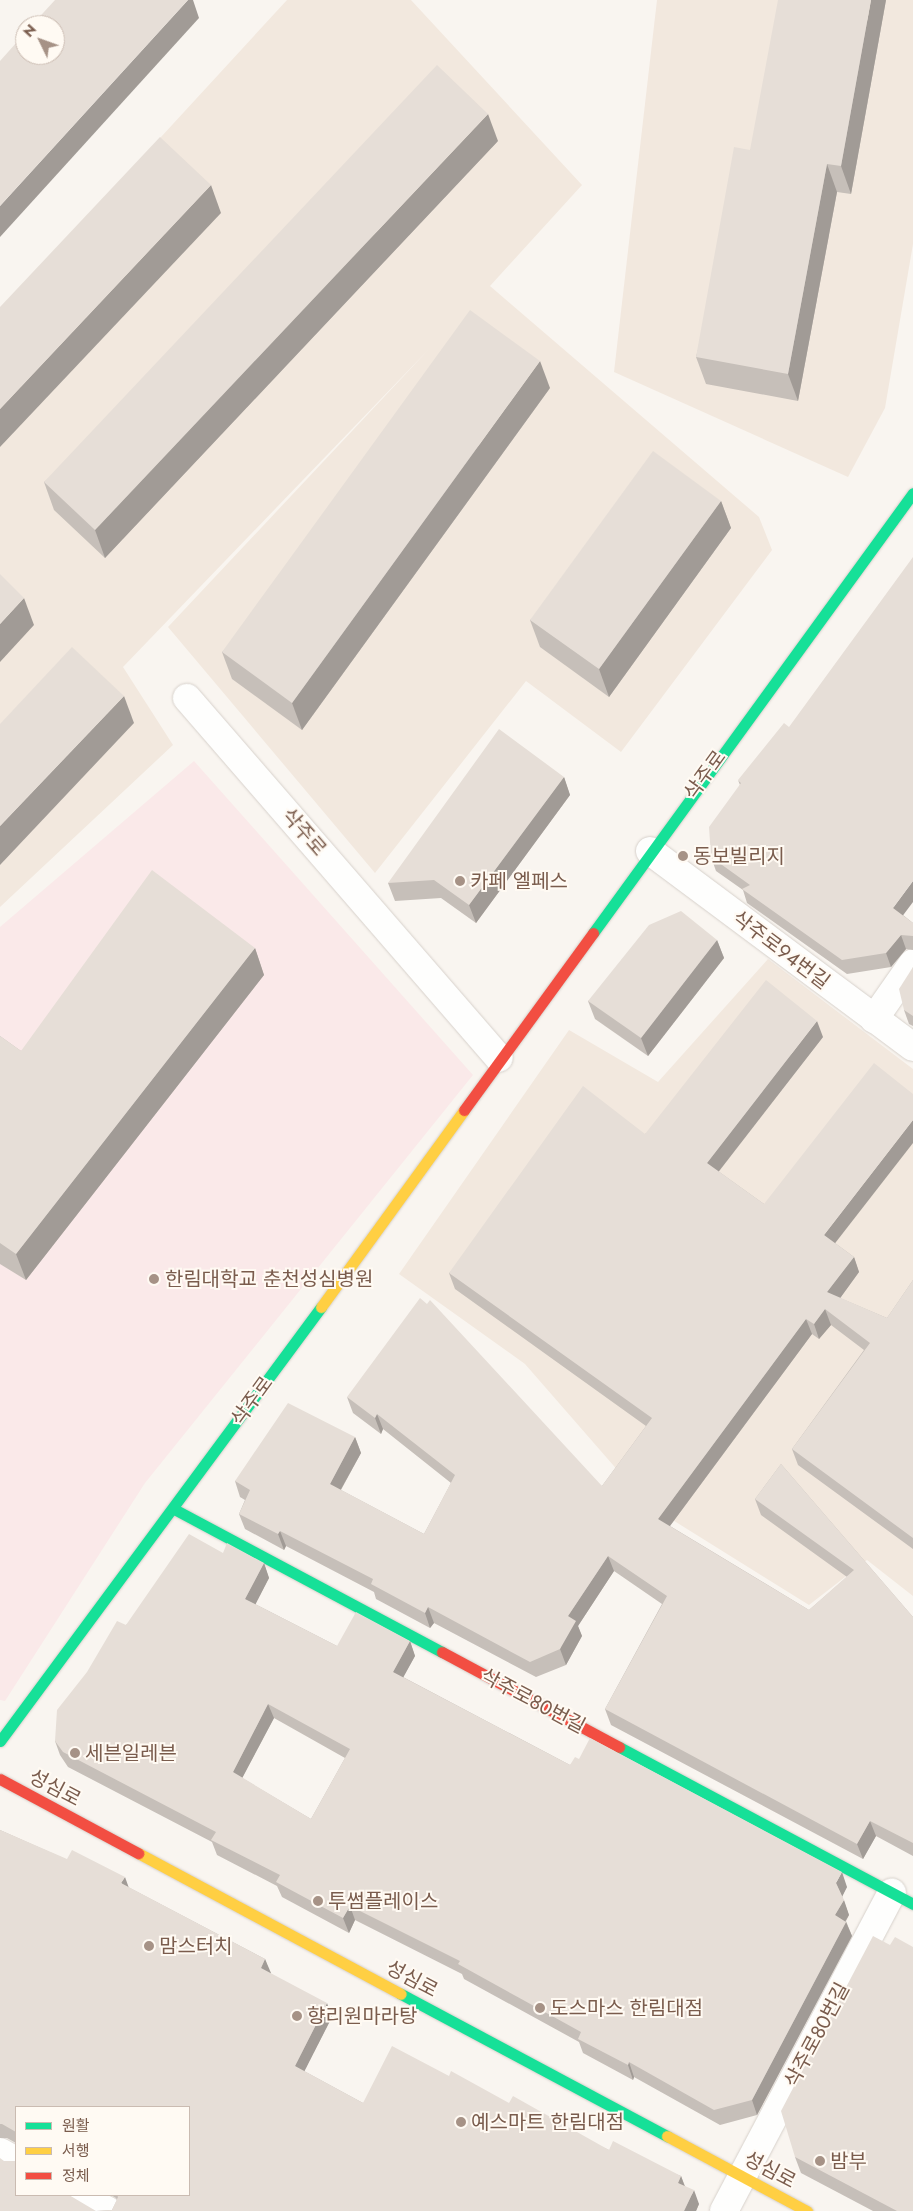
<!DOCTYPE html>
<html>
<head>
<meta charset="utf-8">
<style>
  body { margin:0 }
  #map { position:relative; width:913px; height:2211px; overflow:hidden; background:#f9f5f0; font-family:Jost,"Noto Sans KR",sans-serif }
  div>[style] { position:absolute }
  .residential>* { inset:0; background:#f2e8de }
  .medical>* { inset:0; background:#fae9e9 }
  .roads { filter:drop-shadow(0 0 1px #d7d1cb) drop-shadow(0 0 1px #d7d1cb) }
  .street>* { height:28px; margin:-14px; padding:0 14px; transform-origin:14px; border-radius:14px; background:#fefefd }
  .fast>* { height:11px; margin:-5.5px; padding:0 5.5px; transform-origin:5.5px; border-radius:5.5px; background:#16e098 }
  .slow>* { height:11px; margin:-5.5px; padding:0 5.5px; transform-origin:5.5px; border-radius:5.5px; background:#ffcf43 }
  .jam>* { height:11px; margin:-5.5px; padding:0 5.5px; transform-origin:5.5px; border-radius:5.5px; background:#f24e42 }
  .wall>* { inset:0; background:#c6bfb9 }
  .shaded-wall>* { inset:0; background:#a19b96 }
  .building>* { inset:0; background:#e6ded7 }
  .dots>* { width:14px; height:14px; translate:-50% -50%; box-sizing:border-box; border:2px solid #fffaf3; border-radius:50% }
  span { translate:-50% -50%; white-space:nowrap; text-align:center; line-height:1.15; -webkit-text-stroke:4px #fffaf3; paint-order:stroke }
  .street-label { font-size:20px; color:#7a5c4d }
  .poi-label { font-size:20px; color:#7a5c4d }
  .left { translate:0 -50%; text-align:left }
  .legend { position:absolute; left:15px; top:2106px; width:175px; height:90px; box-sizing:border-box; background:#fffaf3; border:1px solid #cabbb1; margin:0; padding:6px 9px; list-style:none; font-size:15px; color:#7a5c4d }
  .legend li { display:flex; align-items:center; gap:10px; height:25px }
  .legend b { width:25px; border:1px solid #cabbb1 }
  .north { position:absolute; left:15px; top:15px; width:50px; height:50px; box-sizing:border-box; background:#fffaf3; border:1px solid #cabbb1; border-radius:50%; rotate:312deg; font-size:14px; font-weight:700; line-height:20px; text-align:center; color:#7a5c4d }
  .north::after { content:''; display:block; margin:auto; width:18px; height:22px; background:#a69286; clip-path:polygon(50% 0,100% 100%,50% 72%,0 100%) }
</style>
</head>
<body>
<div id="map">
  <div class="residential">
    <i style="clip-path:polygon(287px 0,411px 0,582px 185px,490px 286px,759px 517px,772px 550px,621px 752px,526px 681px,375px 873px,168px 627px,430px 348px,123px 667px,173px 745px,0 907px,0 312px)"></i>
    <i style="clip-path:polygon(657px 0,913px 0,913px 244px,885px 408px,848px 477px,614px 372px)"></i>
    <i style="clip-path:polygon(768px 959px,913px 1069px,913px 1596px,867px 1560px,809px 1605px,647px 1504px,525px 1364px,399px 1274px,569px 1030px,658px 1082px)"></i>
  </div>
  <div class="medical">
    <i style="clip-path:polygon(194px 761px,473px 1075px,145px 1483px,5px 1701px,0 1700px,0 927px)"></i>
  </div>
  <div class="roads">
    <div class="street">
      <i style="left:187px;top:698px;width:476px;rotate:49.1deg"></i>
      <i style="left:650px;top:851px;width:328px;rotate:36.7deg"></i>
      <i style="left:874px;top:1019px;width:68px;rotate:-55.1deg"></i>
      <i style="left:0;top:2152px;width:18px;rotate:29deg"></i>
      <i style="left:78px;top:2195px;width:34px;rotate:28deg"></i>
      <i style="left:724px;top:2211px;width:360px;rotate:-62.2deg"></i>
    </div>
    <div class="fast">
      <i style="left:593px;top:933px;width:544px;rotate:-53.97deg"></i>
      <i style="left:174px;top:1509px;width:304px;rotate:28.1deg"></i>
      <i style="left:0;top:1741px;width:540px;rotate:-53.51deg"></i>
      <i style="left:619px;top:1747px;width:333px;rotate:28.1deg"></i>
      <i style="left:401px;top:1994px;width:302px;rotate:28.1deg"></i>
    </div>
    <div class="slow">
      <i style="left:321px;top:1307px;width:243px;rotate:-54deg"></i>
      <i style="left:138px;top:1853px;width:298px;rotate:28.2deg"></i>
      <i style="left:667px;top:2136px;width:159px;rotate:28.2deg"></i>
    </div>
    <div class="jam">
      <i style="left:464px;top:1110px;width:219px;rotate:-53.9deg"></i>
      <i style="left:442px;top:1652px;width:201px;rotate:28.2deg"></i>
      <i style="left:0;top:1779px;width:157px;rotate:28.2deg"></i>
    </div>
  </div>
  <div class="wall">
    <i style="clip-path:polygon(886px 0,851px 194px,837px 192px,798px 401px,706px 384px,696px 357px,750px 150px)"></i>
    <i style="clip-path:polygon(498px 141px,105px 558px,54px 510px,44px 482px)"></i>
    <i style="clip-path:polygon(550px 388px,302px 730px,232px 679px,222px 652px)"></i>
    <i style="clip-path:polygon(721px 501px,731px 528px,609px 697px,540px 647px,530px 620px)"></i>
    <i style="clip-path:polygon(564px 777px,570px 795px,476px 923px,441px 898px,395px 901px,388px 883px)"></i>
    <i style="clip-path:polygon(738px 780px,903px 915px,913px 923px,913px 950px,906px 949px,891px 967px,847px 974px,747px 903px,743px 890px,716px 871px,711px 857px,740px 785px)"></i>
    <i style="clip-path:polygon(717px 940px,724px 958px,648px 1056px,595px 1019px,588px 1001px)"></i>
    <i style="clip-path:polygon(255px 948px,264px 975px,26px 1280px,0 1264px,0 1036px,21px 1051px)"></i>
    <i style="clip-path:polygon(913px 967px,913px 1026px,909px 1024px,904px 1010px)"></i>
    <i style="clip-path:polygon(823px 1037px,718px 1171px,764px 1204px,835px 1243px,854px 1257px,859px 1272px,840px 1298px,887px 1318px,913px 1280px,913px 1549px,798px 1465px,792px 1449px,864px 1350px,831px 1325px,819px 1339px,812px 1334px,670px 1526px,809px 1610px,847px 1577px,761px 1515px,755px 1499px,781px 1464px,913px 1617px,913px 1856px,876px 1836px,863px 1859px,611px 1725px,605px 1709px,662px 1604px,614px 1571px,578px 1626px,582px 1636px,566px 1665px,536px 1677px,434px 1623px,430px 1628px,376px 1599px,374px 1592px,286px 1546px,284px 1550px,245px 1529px,239px 1514px,245px 1500px,240px 1497px,235px 1481px,355px 1437px,361px 1453px,341px 1490px,424px 1534px,451px 1483px,383px 1429px,381px 1434px,353px 1413px,347px 1397px,602px 1486px,646px 1426px,455px 1289px,449px 1273px,645px 1134px)"></i>
    <i style="clip-path:polygon(evenodd,223px 1553px,264px 1563px,269px 1578px,255px 1604px,337px 1646px,410px 1641px,415px 1656px,403px 1677px,570px 1765px,579px 1759px,847px 1887px,842px 1896px,849px 1915px,846px 1921px,852px 1936px,757px 2115px,720px 2125px,634px 2077px,633px 2080px,583px 2053px,579px 2042px,464px 1979px,462px 1974px,355px 1920px,349px 1933px,282px 1897px,277px 1886px,217px 1855px,212px 1842px,68px 1767px,60px 1755px,55px 1741px,126px 1625px,223px 1553px,274px 1718px,345px 1758px,311px 1819px,242px 1778px,274px 1718px)"></i>
    <i style="clip-path:polygon(0 1830px,128px 1887px,265px 1959px,270px 1973px,332px 2017px,304px 2071px,363px 2103px,449px 2076px,609px 2150px,681px 2176px,685px 2186px,699px 2204px,696px 2211px,96px 2211px,112px 2210px,117px 2200px,116px 2198px,111px 2195px,189px 2195px,16px 2107px,16px 2143px,7px 2138px,0 2138px)"></i>
    <i style="clip-path:polygon(890px 1945px,913px 2211px,873px 2211px,801px 2173px,795px 2157px)"></i>
  </div>
  <div class="shaded-wall">
    <i style="clip-path:polygon(188px 0,193px 0,199px 18px,0 237px,0 206px)"></i>
    <i style="clip-path:polygon(871px 0,886px 0,851px 194px,841px 166px)"></i>
    <i style="clip-path:polygon(488px 114px,498px 141px,105px 558px,95px 530px)"></i>
    <i style="clip-path:polygon(827px 164px,837px 192px,798px 401px,788px 374px)"></i>
    <i style="clip-path:polygon(211px 185px,221px 213px,0 447px,0 409px)"></i>
    <i style="clip-path:polygon(540px 361px,550px 388px,302px 730px,292px 703px)"></i>
    <i style="clip-path:polygon(721px 501px,731px 528px,609px 697px,599px 669px)"></i>
    <i style="clip-path:polygon(24px 598px,34px 625px,0 662px,0 624px)"></i>
    <i style="clip-path:polygon(124px 696px,134px 723px,0 865px,0 826px)"></i>
    <i style="clip-path:polygon(564px 777px,570px 795px,476px 923px,469px 905px)"></i>
    <i style="clip-path:polygon(913px 881px,913px 902px,898px 922px,893px 908px)"></i>
    <i style="clip-path:polygon(901px 935px,906px 949px,891px 967px,886px 953px)"></i>
    <i style="clip-path:polygon(717px 940px,724px 958px,648px 1056px,641px 1038px)"></i>
    <i style="clip-path:polygon(255px 948px,264px 975px,26px 1280px,16px 1254px)"></i>
    <i style="clip-path:polygon(817px 1021px,823px 1037px,713px 1179px,707px 1163px)"></i>
    <i style="clip-path:polygon(913px 1120px,913px 1143px,829px 1251px,824px 1235px)"></i>
    <i style="clip-path:polygon(854px 1257px,859px 1272px,833px 1308px,827px 1292px)"></i>
    <i style="clip-path:polygon(825px 1309px,831px 1325px,819px 1339px,814px 1324px)"></i>
    <i style="clip-path:polygon(806px 1319px,812px 1334px,664px 1534px,658px 1519px)"></i>
    <i style="clip-path:polygon(377px 1414px,383px 1429px,381px 1434px,375px 1418px)"></i>
    <i style="clip-path:polygon(355px 1437px,361px 1453px,335px 1500px,330px 1484px)"></i>
    <i style="clip-path:polygon(280px 1531px,286px 1546px,284px 1550px,278px 1534px)"></i>
    <i style="clip-path:polygon(608px 1556px,614px 1571px,578px 1626px,582px 1636px,566px 1665px,560px 1649px,568px 1616px)"></i>
    <i style="clip-path:polygon(264px 1563px,269px 1578px,251px 1613px,245px 1599px)"></i>
    <i style="clip-path:polygon(428px 1607px,434px 1623px,430px 1628px,425px 1613px)"></i>
    <i style="clip-path:polygon(410px 1641px,415px 1656px,398px 1687px,393px 1672px)"></i>
    <i style="clip-path:polygon(268px 1704px,274px 1718px,238px 1786px,233px 1772px)"></i>
    <i style="clip-path:polygon(870px 1821px,876px 1836px,863px 1859px,857px 1844px)"></i>
    <i style="clip-path:polygon(842px 1872px,847px 1887px,842px 1897px,836px 1883px)"></i>
    <i style="clip-path:polygon(125px 1877px,130px 1891px,121px 1883px)"></i>
    <i style="clip-path:polygon(844px 1900px,849px 1915px,840px 1930px,835px 1915px)"></i>
    <i style="clip-path:polygon(350px 1906px,355px 1920px,349px 1933px,343px 1918px)"></i>
    <i style="clip-path:polygon(846px 1922px,852px 1936px,757px 2115px,752px 2100px)"></i>
    <i style="clip-path:polygon(265px 1959px,271px 1973px,266px 1982px,261px 1968px)"></i>
    <i style="clip-path:polygon(327px 2003px,332px 2017px,300px 2080px,295px 2066px)"></i>
    <i style="clip-path:polygon(629px 2062px,634px 2077px,633px 2080px,628px 2065px)"></i>
    <i style="clip-path:polygon(681px 2176px,686px 2190px,678px 2183px)"></i>
    <i style="clip-path:polygon(694px 2190px,699px 2204px,696px 2211px,684px 2211px)"></i>
  </div>
  <div class="building">
    <i style="clip-path:polygon(55px 0,188px 0,0 206px,0 61px,25px 33px,25px 55px,55px 55px,55px 25px,32px 25px)"></i>
    <i style="clip-path:polygon(778px 0,871px 0,841px 166px,827px 164px,788px 374px,696px 357px,734px 147px,750px 150px)"></i>
    <i style="clip-path:polygon(437px 65px,488px 114px,95px 530px,44px 482px)"></i>
    <i style="clip-path:polygon(160px 137px,211px 185px,0 409px,0 307px)"></i>
    <i style="clip-path:polygon(470px 310px,540px 361px,292px 703px,222px 652px)"></i>
    <i style="clip-path:polygon(653px 451px,721px 501px,599px 669px,530px 620px)"></i>
    <i style="clip-path:polygon(913px 557px,913px 881px,893px 908px,913px 923px,913px 936px,901px 935px,886px 953px,842px 960px,742px 889px,750px 885px,711px 857px,709px 827px,741px 783px,738px 780px,784px 723px,789px 727px)"></i>
    <i style="clip-path:polygon(0 574px,24px 598px,0 624px)"></i>
    <i style="clip-path:polygon(72px 647px,124px 696px,0 826px,0 724px)"></i>
    <i style="clip-path:polygon(499px 729px,564px 777px,469px 905px,434px 880px,388px 883px)"></i>
    <i style="clip-path:polygon(152px 870px,255px 948px,16px 1254px,0 1243px,0 1036px,21px 1051px)"></i>
    <i style="clip-path:polygon(681px 911px,717px 940px,641px 1038px,588px 1001px,649px 925px)"></i>
    <i style="clip-path:polygon(913px 967px,913px 1016px,904px 1010px,899px 989px)"></i>
    <i style="clip-path:polygon(766px 980px,817px 1021px,707px 1163px,764px 1204px,874px 1063px,913px 1094px,913px 1120px,824px 1235px,854px 1257px,827px 1292px,887px 1318px,913px 1280px,913px 1538px,792px 1449px,870px 1343px,825px 1309px,814px 1324px,806px 1319px,658px 1519px,809px 1610px,854px 1570px,755px 1499px,781px 1464px,913px 1617px,913px 1843px,870px 1821px,857px 1844px,605px 1709px,667px 1596px,608px 1556px,568px 1616px,576px 1621px,560px 1649px,530px 1662px,428px 1607px,425px 1613px,371px 1584px,373px 1579px,280px 1531px,278px 1534px,239px 1514px,250px 1490px,235px 1481px,288px 1403px,355px 1437px,330px 1484px,424px 1534px,455px 1475px,377px 1414px,375px 1418px,347px 1397px,420px 1298px,427px 1304px,430px 1300px,602px 1486px,652px 1418px,449px 1273px,583px 1086px,645px 1134px)"></i>
    <i style="clip-path:polygon(evenodd,189px 1534px,223px 1553px,227px 1543px,264px 1563px,245px 1599px,337px 1646px,356px 1612px,410px 1641px,393px 1672px,570px 1765px,575px 1757px,579px 1759px,590px 1738px,842px 1872px,836px 1883px,844px 1900px,835px 1915px,846px 1922px,752px 2100px,714px 2110px,629px 2062px,628px 2065px,578px 2039px,581px 2032px,458px 1964px,460px 1961px,350px 1906px,343px 1918px,276px 1882px,280px 1875px,211px 1840px,216px 1832px,63px 1752px,55px 1741px,57px 1710px,87px 1672px,117px 1621px,126px 1625px,189px 1534px,268px 1704px,350px 1749px,311px 1819px,233px 1772px,268px 1704px)"></i>
    <i style="clip-path:polygon(0 1830px,67px 1859px,72px 1850px,125px 1877px,121px 1883px,265px 1959px,261px 1968px,327px 2003px,295px 2066px,363px 2103px,392px 2046px,449px 2076px,451px 2071px,509px 2103px,513px 2096px,609px 2150px,613px 2141px,681px 2176px,678px 2183px,694px 2190px,684px 2211px,96px 2211px,112px 2210px,118px 2197px,117px 2195px,189px 2195px,189px 2107px,16px 2107px,16px 2132px,2px 2124px,0 2124px)"></i>
    <i style="clip-path:polygon(873px 1936px,890px 1945px,895px 1937px,913px 1947px,913px 2211px,897px 2211px,795px 2157px,781px 2111px)"></i>
    <i style="clip-path:polygon(0 2158px,4px 2161px,16px 2161px,16px 2195px,69px 2195px,96px 2211px,0 2211px)"></i>
  </div>
  <div class="dots">
    <i style="left:683px;top:856px;background:#a69286"></i>
    <i style="left:460px;top:881px;background:#a69286"></i>
    <i style="left:154px;top:1279px;background:#a69286"></i>
    <i style="left:75px;top:1753px;background:#a69286"></i>
    <i style="left:318px;top:1901px;background:#a69286"></i>
    <i style="left:149px;top:1946px;background:#a69286"></i>
    <i style="left:540px;top:2008px;background:#a69286"></i>
    <i style="left:297px;top:2016px;background:#a69286"></i>
    <i style="left:461px;top:2122px;background:#a69286"></i>
    <i style="left:820px;top:2161px;background:#a69286"></i>
  </div>
  <div class="street-label">
    <span style="left:705px;top:775px;rotate:-54deg">삭주로</span>
    <span style="left:304px;top:832px;rotate:49deg">삭주로</span>
    <span style="left:781px;top:950px;rotate:37deg">삭주로94번길</span>
    <span style="left:252px;top:1401px;rotate:-54deg">삭주로</span>
    <span style="left:533px;top:1701px;rotate:28deg">삭주로80번길</span>
    <span style="left:55px;top:1788px;rotate:28deg">성심로</span>
    <span style="left:412px;top:1979px;rotate:28deg">성심로</span>
    <span style="left:817px;top:2035px;rotate:-62deg">삭주로80번길</span>
    <span style="left:770px;top:2170px;rotate:28deg">성심로</span>
  </div>
  <div class="poi-label">
    <span class="left" style="left:693px;top:856px">동보빌리지</span>
    <span class="left" style="left:470px;top:881px">카페 엘페스</span>
    <span class="left" style="left:165px;top:1279px">한림대학교 춘천성심병원</span>
    <span class="left" style="left:85px;top:1753px">세븐일레븐</span>
    <span class="left" style="left:328px;top:1901px">투썸플레이스</span>
    <span class="left" style="left:159px;top:1946px">맘스터치</span>
    <span class="left" style="left:550px;top:2008px">도스마스 한림대점</span>
    <span class="left" style="left:307px;top:2016px">향리원마라탕</span>
    <span class="left" style="left:471px;top:2122px">예스마트 한림대점</span>
    <span class="left" style="left:830px;top:2161px">밤부</span>
  </div>
  <ul class="legend">
  <li><b style="height:6px;background:#16e098"></b>원활</li>
  <li><b style="height:6px;background:#ffcf43"></b>서행</li>
  <li><b style="height:6px;background:#f24e42"></b>정체</li>
  </ul>
  <div class="north">N</div>
</div>
</body>
</html>
